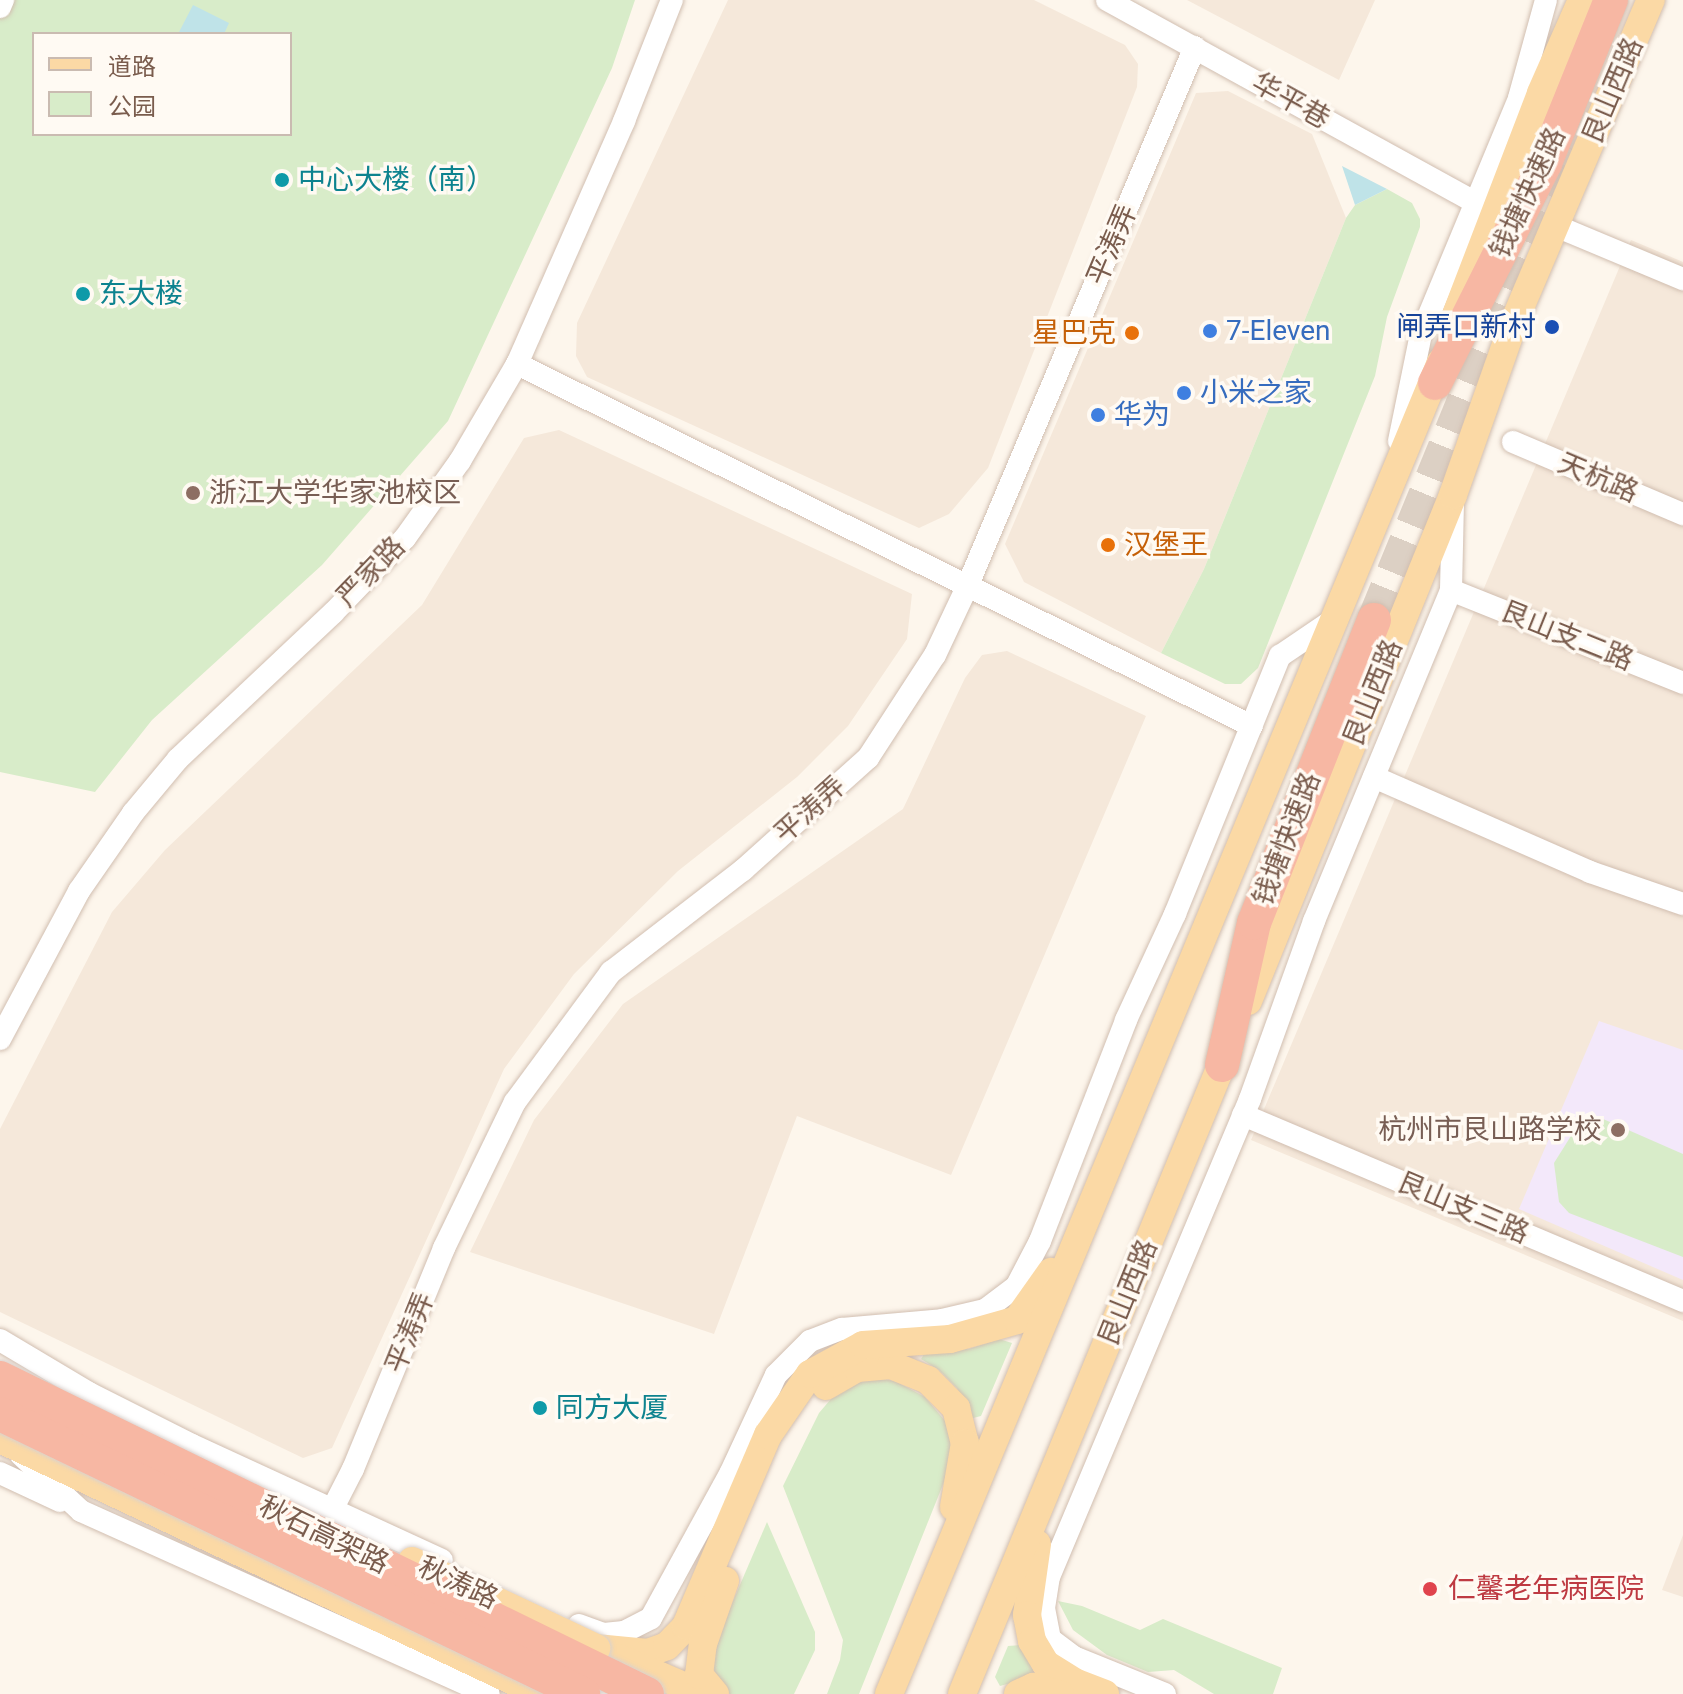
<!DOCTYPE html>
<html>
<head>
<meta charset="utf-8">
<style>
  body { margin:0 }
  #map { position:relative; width:1683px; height:1694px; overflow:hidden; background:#fdf6ec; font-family:Roboto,"Noto Sans SC",sans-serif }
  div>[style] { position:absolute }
  .residential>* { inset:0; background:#f5e8da }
  .education>* { inset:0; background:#f3e8fa }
  .green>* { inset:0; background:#d8ecc9 }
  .water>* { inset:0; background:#bfe3e8 }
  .highway-tunnel>* { height:34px; margin-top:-17px; transform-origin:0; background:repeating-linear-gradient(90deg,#dcd0c4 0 34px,transparent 0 51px) }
  .roads { filter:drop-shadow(0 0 2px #d1beb0) drop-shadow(0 0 2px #d1beb0) }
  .minor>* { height:22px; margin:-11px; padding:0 11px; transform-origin:11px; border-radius:11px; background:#fff }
  .major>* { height:28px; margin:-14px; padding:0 14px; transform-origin:14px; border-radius:14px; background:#fbd9a5 }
  .highway>* { height:34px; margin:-17px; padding:0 17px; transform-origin:17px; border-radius:17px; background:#f7b7a3 }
  .bridges { filter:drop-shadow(0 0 2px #dad1cd) drop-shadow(0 0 2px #dad1cd) }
  .major-bridge>* { height:28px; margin:-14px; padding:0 14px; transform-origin:14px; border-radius:14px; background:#fbd9a5 }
  .highway-bridge>* { height:34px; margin:-17px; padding:0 17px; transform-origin:17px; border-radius:17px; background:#f7b7a3 }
  .dots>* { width:22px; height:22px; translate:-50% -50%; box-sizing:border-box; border:4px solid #fffaf3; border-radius:50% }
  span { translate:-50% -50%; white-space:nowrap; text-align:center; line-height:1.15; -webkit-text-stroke:7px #fffaf3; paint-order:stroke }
  .street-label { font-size:28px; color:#7a5c4d }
  .culture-label { font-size:28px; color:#0d838f }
  .left { translate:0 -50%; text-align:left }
  .transit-label { font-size:28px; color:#164399 }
  .right { translate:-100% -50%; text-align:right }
  .shop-label { font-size:28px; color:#366cbe }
  .food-label { font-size:28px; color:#c56008 }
  .education-label { font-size:28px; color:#785e54 }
  .health-label { font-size:28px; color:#be3a42 }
  .legend { position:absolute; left:32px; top:32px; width:260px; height:104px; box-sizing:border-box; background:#fffaf3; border:2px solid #cabbb1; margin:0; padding:10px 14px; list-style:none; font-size:24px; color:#7a5c4d }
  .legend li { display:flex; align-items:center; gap:16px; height:40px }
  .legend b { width:40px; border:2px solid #cabbb1 }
</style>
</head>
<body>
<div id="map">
  <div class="residential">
    <i style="clip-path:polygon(728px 0,1034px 0,1125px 45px,1138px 64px,1137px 87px,988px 468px,949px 514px,919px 528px,587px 377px,576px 356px,577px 323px)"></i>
    <i style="clip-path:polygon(1187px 0,1375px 0,1339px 80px)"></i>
    <i style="clip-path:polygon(1228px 91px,1312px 134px,1346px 218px,1204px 569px,1161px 653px,1024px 582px,1005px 544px,1196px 93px)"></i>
    <i style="clip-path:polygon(1631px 240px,1683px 262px,1683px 1321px,1251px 1140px)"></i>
    <i style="clip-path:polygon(559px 430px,912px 594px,907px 639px,848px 726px,797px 777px,678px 871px,574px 974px,504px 1069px,332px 1448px,303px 1458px,0 1312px,0 1129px,112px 912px,165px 850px,422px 605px,524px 438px)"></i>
    <i style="clip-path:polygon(1007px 651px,1146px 716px,951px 1175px,797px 1116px,714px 1334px,470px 1252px,534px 1120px,623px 1004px,903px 809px,965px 678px,982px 655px)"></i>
    <i style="clip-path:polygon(1683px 1535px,1683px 1597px,1662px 1590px)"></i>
  </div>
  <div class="education">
    <i style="clip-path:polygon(1599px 1021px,1683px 1050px,1683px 1280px,1519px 1209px)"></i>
  </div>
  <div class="green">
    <i style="clip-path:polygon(evenodd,0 0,635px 0,612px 68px,448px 421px,322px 565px,152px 720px,95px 792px,0 772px,0 0,34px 34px,290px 34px,290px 134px,34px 134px,34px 34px)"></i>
    <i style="clip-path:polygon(1387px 189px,1412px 203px,1420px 219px,1420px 227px,1387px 317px,1375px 376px,1258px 668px,1241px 684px,1225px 684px,1161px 653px,1204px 569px,1346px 218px,1355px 205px)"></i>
    <i style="clip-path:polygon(1594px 1115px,1683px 1154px,1683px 1257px,1569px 1213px,1559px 1202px,1554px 1163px,1581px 1120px)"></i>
    <i style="clip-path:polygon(999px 1339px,1012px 1343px,981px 1416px,969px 1419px,957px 1388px,939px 1370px,921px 1359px,926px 1351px,969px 1349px)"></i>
    <i style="clip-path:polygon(875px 1378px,895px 1381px,925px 1397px,946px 1422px,953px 1452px,944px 1482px,859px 1694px,827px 1694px,840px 1660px,843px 1640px,783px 1486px,819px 1413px,836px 1393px,854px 1381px)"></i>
    <i style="clip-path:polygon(767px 1522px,815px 1632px,815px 1650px,794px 1694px,730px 1694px,723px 1691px,716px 1680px,713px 1662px,718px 1636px)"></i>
    <i style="clip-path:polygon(1058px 1601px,1082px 1606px,1140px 1630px,1163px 1619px,1282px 1668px,1273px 1694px,1214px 1694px,1174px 1670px,1148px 1672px,1107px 1655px,1073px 1630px)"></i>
    <i style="clip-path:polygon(1020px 1645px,1036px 1670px,1033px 1677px,1000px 1686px,995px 1677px,1008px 1646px)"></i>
  </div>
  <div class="water">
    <i style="clip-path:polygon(193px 5px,229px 23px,224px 34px,178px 34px)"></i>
    <i style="clip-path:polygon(1342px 166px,1387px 189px,1355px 205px)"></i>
  </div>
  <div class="highway-tunnel">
    <i style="left:1374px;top:620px;width:511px;rotate:-67.7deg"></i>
  </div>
  <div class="roads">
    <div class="minor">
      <i style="left:1107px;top:0;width:420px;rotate:28.8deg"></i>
      <i style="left:0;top:7px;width:8px;rotate:-67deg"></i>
      <i style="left:1556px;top:226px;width:138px;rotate:22.7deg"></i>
      <i style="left:517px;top:364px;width:819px;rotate:26.22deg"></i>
      <i style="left:1399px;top:441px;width:109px;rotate:-78.4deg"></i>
      <i style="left:1421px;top:334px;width:256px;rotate:-67.4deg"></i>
      <i style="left:1519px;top:98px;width:102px;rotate:-74.6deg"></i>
      <i style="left:1513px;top:442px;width:185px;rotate:23deg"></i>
      <i style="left:1451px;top:590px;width:250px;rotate:21.8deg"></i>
      <i style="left:1374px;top:777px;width:236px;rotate:23.7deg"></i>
      <i style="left:1590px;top:872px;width:98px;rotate:19deg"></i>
      <i style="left:0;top:1039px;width:168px;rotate:-61.9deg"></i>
      <i style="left:79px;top:891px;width:95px;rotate:-55.3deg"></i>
      <i style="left:133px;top:813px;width:70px;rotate:-50.2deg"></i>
      <i style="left:178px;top:759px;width:213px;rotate:-43.3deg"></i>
      <i style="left:333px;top:613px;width:104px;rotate:-46.2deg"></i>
      <i style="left:405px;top:538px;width:95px;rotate:-54.5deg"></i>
      <i style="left:460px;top:461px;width:113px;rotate:-59.6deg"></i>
      <i style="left:517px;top:364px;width:266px;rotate:-66.2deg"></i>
      <i style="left:624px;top:121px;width:130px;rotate:-68.4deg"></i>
      <i style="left:1243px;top:1115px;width:478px;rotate:22.9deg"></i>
      <i style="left:0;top:1340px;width:104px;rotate:30.8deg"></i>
      <i style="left:89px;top:1393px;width:115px;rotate:26.8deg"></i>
      <i style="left:192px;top:1445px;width:275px;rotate:24.7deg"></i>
      <i style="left:21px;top:1455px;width:82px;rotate:43deg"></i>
      <i style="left:81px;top:1511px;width:447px;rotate:24.2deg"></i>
      <i style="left:0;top:1473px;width:66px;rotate:25deg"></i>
      <i style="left:333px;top:1508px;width:44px;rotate:-62.9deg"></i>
      <i style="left:353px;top:1469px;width:239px;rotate:-67.6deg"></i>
      <i style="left:444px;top:1248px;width:162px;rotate:-64.1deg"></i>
      <i style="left:515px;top:1102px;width:162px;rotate:-53.6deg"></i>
      <i style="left:611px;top:972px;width:167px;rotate:-37.7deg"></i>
      <i style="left:743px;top:870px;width:168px;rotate:-41.9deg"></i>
      <i style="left:868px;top:758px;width:123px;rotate:-57deg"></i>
      <i style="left:935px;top:655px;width:75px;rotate:-64.8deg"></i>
      <i style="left:967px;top:587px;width:586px;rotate:-67.11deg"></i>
      <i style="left:579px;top:1625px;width:27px;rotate:20deg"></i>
      <i style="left:604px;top:1634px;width:20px;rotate:-6deg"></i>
      <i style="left:624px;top:1632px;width:30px;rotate:-27deg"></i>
      <i style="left:651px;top:1618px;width:164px;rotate:-61.3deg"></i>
      <i style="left:730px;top:1474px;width:109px;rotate:-65.1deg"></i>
      <i style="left:776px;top:1375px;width:48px;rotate:-45deg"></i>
      <i style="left:810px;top:1341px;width:34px;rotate:-21deg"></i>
      <i style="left:842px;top:1329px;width:100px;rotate:-5.1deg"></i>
      <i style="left:942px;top:1320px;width:44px;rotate:-13.1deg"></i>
      <i style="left:985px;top:1310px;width:39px;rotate:-37deg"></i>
      <i style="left:1016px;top:1287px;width:52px;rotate:-62.4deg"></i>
      <i style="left:1040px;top:1241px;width:237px;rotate:-68.7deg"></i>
      <i style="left:1126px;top:1020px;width:117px;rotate:-65.2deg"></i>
      <i style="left:1175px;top:914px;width:279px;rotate:-67.9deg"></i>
      <i style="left:1280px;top:656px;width:64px;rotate:-34.2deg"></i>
      <i style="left:1165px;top:1694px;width:98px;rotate:-157.9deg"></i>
      <i style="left:1074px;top:1657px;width:30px;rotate:-143deg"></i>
      <i style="left:1050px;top:1639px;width:32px;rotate:-101deg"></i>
      <i style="left:1044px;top:1608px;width:31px;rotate:-81deg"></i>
      <i style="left:1049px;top:1577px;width:519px;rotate:-67.19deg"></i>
      <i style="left:1250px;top:1099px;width:189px;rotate:-70.2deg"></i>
      <i style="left:1314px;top:921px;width:358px;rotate:-67.5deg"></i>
      <i style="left:1451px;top:590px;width:86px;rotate:-88.7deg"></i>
    </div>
    <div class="major">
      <i style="left:1456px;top:315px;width:238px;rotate:-69deg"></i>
      <i style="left:1541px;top:93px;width:102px;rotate:-66.2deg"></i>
      <i style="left:1248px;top:1001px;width:546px;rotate:-67.95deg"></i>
      <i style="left:1453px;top:495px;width:183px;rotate:-70.6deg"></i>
      <i style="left:1514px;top:322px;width:350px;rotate:-67deg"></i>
      <i style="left:826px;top:1386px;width:36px;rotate:-30deg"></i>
      <i style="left:857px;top:1368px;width:34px;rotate:-5deg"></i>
      <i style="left:891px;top:1365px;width:40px;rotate:22deg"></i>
      <i style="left:928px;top:1380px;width:40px;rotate:45deg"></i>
      <i style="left:956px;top:1408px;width:36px;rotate:76deg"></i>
      <i style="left:965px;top:1443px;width:65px;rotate:99.8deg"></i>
      <i style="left:0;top:1439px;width:598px;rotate:25.24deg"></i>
      <i style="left:1037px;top:1544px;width:72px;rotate:98deg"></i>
      <i style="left:1027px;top:1615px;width:26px;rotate:79deg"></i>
      <i style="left:1032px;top:1641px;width:27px;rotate:59deg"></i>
      <i style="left:1046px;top:1664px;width:36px;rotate:32deg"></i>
      <i style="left:1077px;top:1683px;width:30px;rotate:21deg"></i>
      <i style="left:596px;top:1648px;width:52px;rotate:5.5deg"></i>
      <i style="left:648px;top:1653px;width:20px;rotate:-20deg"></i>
      <i style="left:667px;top:1646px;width:28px;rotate:-46deg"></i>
      <i style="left:686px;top:1626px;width:208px;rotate:-66.8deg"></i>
      <i style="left:768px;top:1435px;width:74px;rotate:-55.5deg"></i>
      <i style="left:810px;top:1374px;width:60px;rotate:-28.7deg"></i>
      <i style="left:863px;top:1345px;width:87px;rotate:-3.9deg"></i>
      <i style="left:950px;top:1339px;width:70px;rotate:-15.8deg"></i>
      <i style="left:1017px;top:1320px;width:59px;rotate:-54.7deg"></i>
      <i style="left:619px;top:1658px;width:90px;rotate:23.4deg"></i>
      <i style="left:715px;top:1694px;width:25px;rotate:-130deg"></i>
      <i style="left:699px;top:1675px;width:31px;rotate:-83deg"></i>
      <i style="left:703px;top:1644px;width:67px;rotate:-70.8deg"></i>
      <i style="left:889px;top:1694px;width:1442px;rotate:-67.49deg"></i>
      <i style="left:962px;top:1694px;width:700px;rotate:-67.58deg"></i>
      <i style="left:1018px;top:1694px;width:17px;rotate:-25deg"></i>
      <i style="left:1033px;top:1687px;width:28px;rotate:15deg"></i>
    </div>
    <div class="highway">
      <i style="left:1435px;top:383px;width:246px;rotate:-63.4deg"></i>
      <i style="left:1545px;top:163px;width:176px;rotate:-68deg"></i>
      <i style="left:1222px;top:1065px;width:146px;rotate:-77.3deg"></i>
      <i style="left:1254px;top:923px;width:326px;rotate:-68.4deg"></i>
    </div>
  </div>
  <div class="bridges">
    <div class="major-bridge">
      <i style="left:412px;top:1561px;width:204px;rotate:25.3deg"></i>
    </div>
    <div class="highway-bridge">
      <i style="left:0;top:1378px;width:720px;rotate:26.03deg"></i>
      <i style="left:0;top:1414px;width:647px;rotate:25.65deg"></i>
    </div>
  </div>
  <div class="dots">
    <i style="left:282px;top:180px;background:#0f9aa8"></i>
    <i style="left:83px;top:294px;background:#0f9aa8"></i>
    <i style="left:1552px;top:327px;background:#1a4fb4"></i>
    <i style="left:1210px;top:331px;background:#3f7fe0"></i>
    <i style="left:1132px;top:333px;background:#e8710a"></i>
    <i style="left:1184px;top:393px;background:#3f7fe0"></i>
    <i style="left:1098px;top:415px;background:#3f7fe0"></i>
    <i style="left:193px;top:493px;background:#8d6e63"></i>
    <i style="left:1108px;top:545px;background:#e8710a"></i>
    <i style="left:1618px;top:1130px;background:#8d6e63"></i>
    <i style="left:540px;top:1408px;background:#0f9aa8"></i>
    <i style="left:1430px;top:1589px;background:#e0444e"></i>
  </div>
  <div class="street-label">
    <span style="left:1613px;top:91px;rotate:-67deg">艮山西路</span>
    <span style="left:1291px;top:101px;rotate:29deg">华平巷</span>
    <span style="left:1528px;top:193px;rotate:-65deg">钱塘快速路</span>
    <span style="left:1112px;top:245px;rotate:-67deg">平涛弄</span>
    <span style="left:1598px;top:478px;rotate:23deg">天杭路</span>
    <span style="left:371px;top:572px;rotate:-46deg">严家路</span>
    <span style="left:1567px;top:636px;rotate:22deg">艮山支二路</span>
    <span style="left:1373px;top:693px;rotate:-68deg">艮山西路</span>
    <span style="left:810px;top:810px;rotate:-42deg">平涛弄</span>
    <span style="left:1287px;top:839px;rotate:-69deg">钱塘快速路</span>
    <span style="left:1463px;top:1208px;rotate:23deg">艮山支三路</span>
    <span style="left:1128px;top:1293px;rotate:-68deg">艮山西路</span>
    <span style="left:410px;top:1333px;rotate:-68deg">平涛弄</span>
    <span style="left:324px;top:1535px;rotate:26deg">秋石高架路</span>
    <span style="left:458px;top:1583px;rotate:25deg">秋涛路</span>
  </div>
  <div class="culture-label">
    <span class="left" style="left:298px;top:180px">中心大楼（南）</span>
    <span class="left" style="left:99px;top:294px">东大楼</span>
    <span class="left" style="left:556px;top:1408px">同方大厦</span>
  </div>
  <div class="transit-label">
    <span class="right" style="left:1536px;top:327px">闸弄口新村</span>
  </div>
  <div class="shop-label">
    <span class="left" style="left:1226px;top:331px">7-Eleven</span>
    <span class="left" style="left:1200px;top:393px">小米之家</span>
    <span class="left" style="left:1114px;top:415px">华为</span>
  </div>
  <div class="food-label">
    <span class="right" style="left:1116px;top:333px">星巴克</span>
    <span class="left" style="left:1124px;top:545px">汉堡王</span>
  </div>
  <div class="education-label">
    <span class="left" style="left:209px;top:493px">浙江大学华家池校区</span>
    <span class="right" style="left:1602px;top:1130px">杭州市艮山路学校</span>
  </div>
  <div class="health-label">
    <span class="left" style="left:1448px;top:1589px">仁馨老年病医院</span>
  </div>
  <ul class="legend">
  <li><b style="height:10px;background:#fbd9a5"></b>道路</li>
  <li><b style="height:22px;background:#d8ecc9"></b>公园</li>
  </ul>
</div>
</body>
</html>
